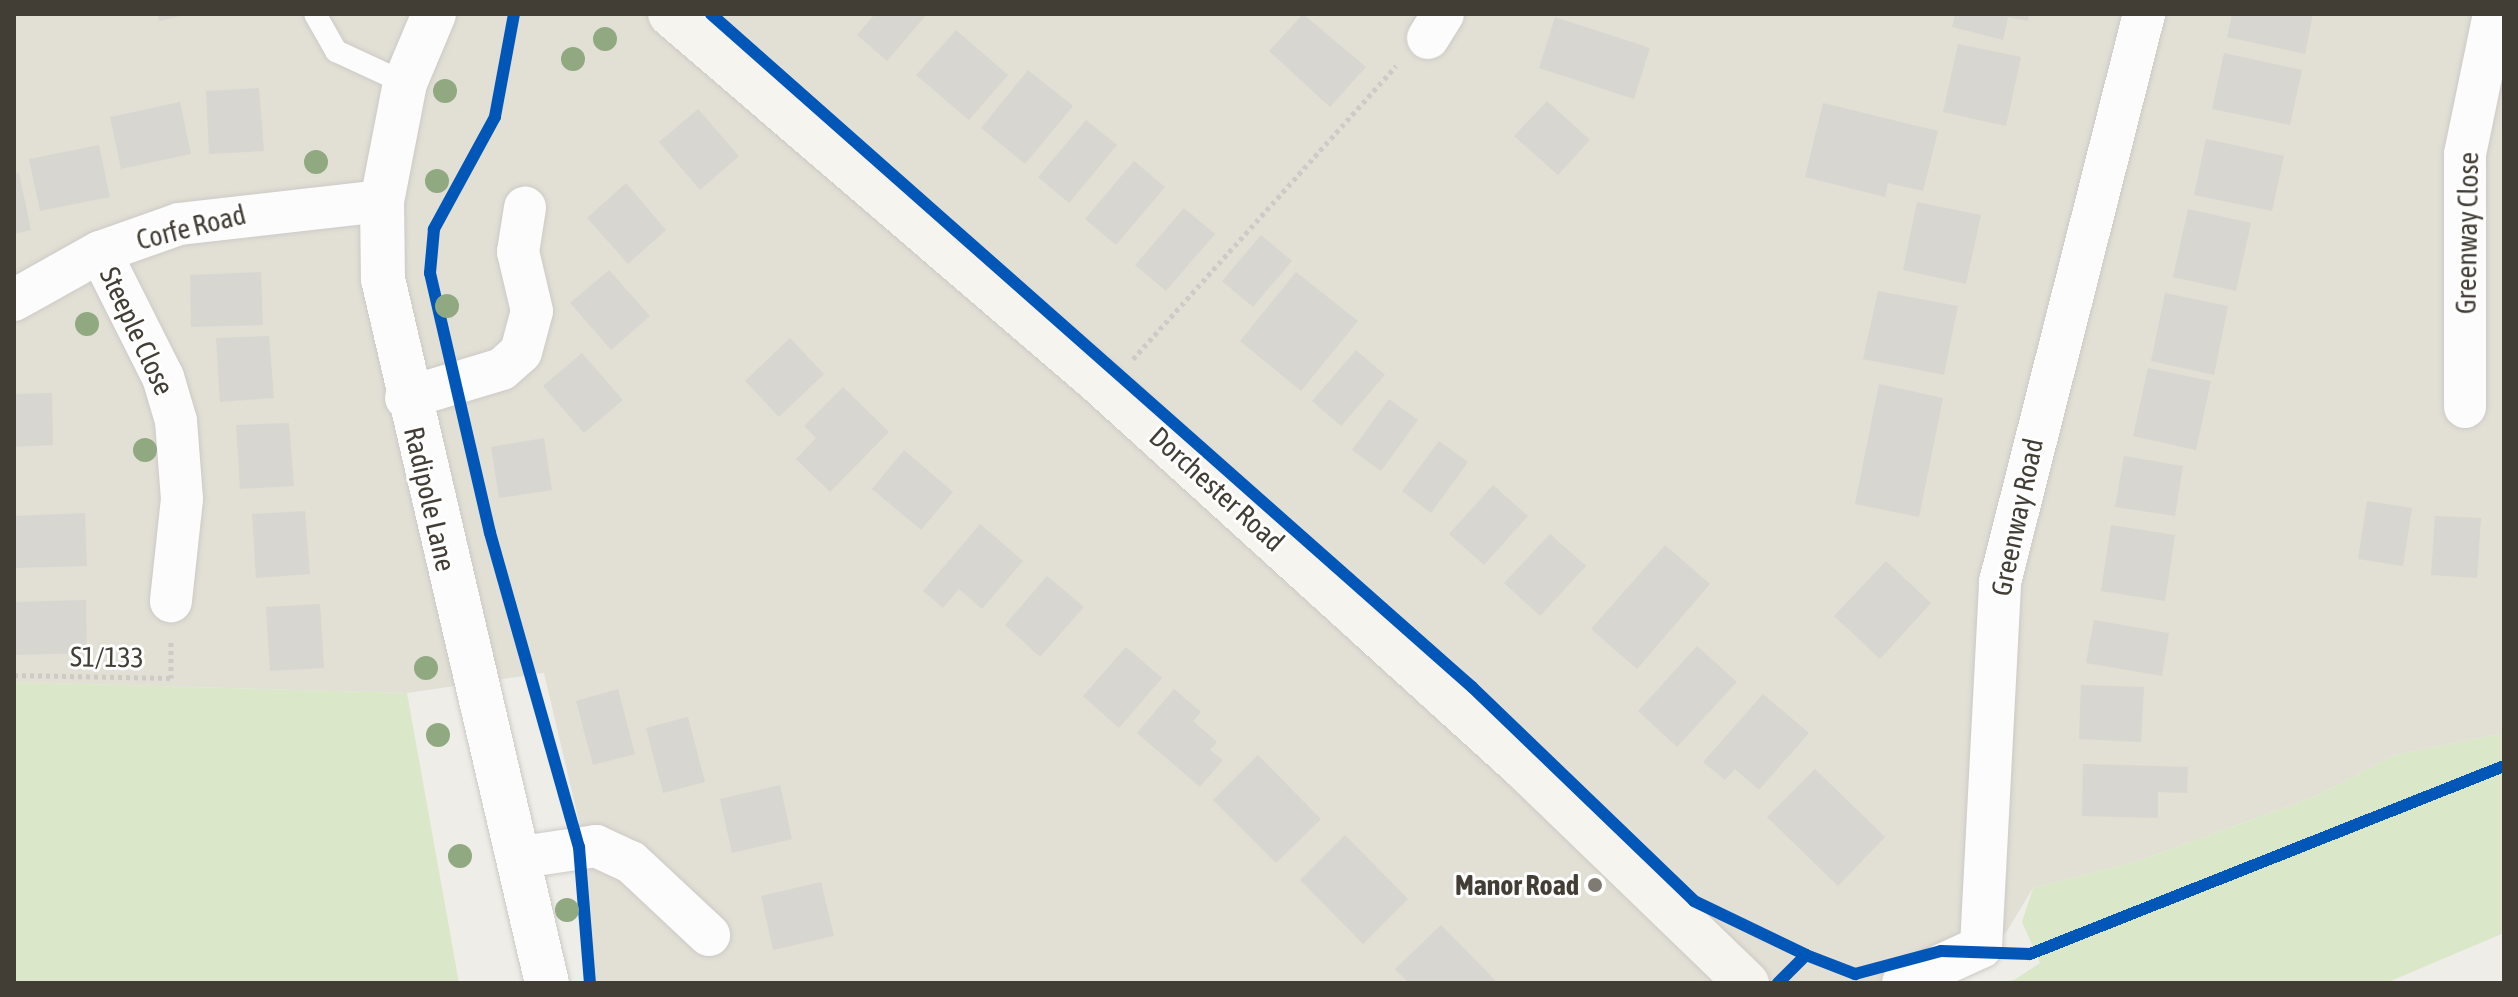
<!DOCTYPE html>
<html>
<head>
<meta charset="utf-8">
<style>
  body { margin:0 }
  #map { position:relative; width:2518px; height:997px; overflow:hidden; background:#eeede8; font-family:"Asap Condensed",sans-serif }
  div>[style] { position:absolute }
  .residential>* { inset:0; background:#e2dfd5 }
  .green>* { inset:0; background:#dae8c9 }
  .building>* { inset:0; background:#d8d6d0 }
  .path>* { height:5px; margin-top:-2.5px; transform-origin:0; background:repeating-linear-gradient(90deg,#cccbc7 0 4px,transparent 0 8px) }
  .roads { filter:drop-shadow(0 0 2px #cccac5) drop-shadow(0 0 2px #cccac5) }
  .service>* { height:22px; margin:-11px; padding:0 11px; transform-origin:11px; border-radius:11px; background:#fcfcfc }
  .minor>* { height:42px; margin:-21px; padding:0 21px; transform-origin:21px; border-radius:21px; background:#fcfcfc }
  .tertiary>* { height:44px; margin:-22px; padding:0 22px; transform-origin:22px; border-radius:22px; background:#fcfcfc }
  .secondary>* { height:44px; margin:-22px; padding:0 22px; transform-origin:22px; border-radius:22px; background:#f5f4ee }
  .cycleway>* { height:12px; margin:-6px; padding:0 6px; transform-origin:6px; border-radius:6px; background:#0057b8 }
  .trees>* { width:24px; height:24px; margin:-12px; border-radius:50%; background:#90a981 }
  .dots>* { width:22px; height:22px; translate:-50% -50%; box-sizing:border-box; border:4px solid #fff; border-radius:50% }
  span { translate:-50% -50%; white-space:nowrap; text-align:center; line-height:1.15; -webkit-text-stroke:6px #fff; paint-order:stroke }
  .street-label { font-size:28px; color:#433e35 }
  .poi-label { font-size:28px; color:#433e35; font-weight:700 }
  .right { translate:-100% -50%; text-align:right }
  .frame { position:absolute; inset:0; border:16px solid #433e35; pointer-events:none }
</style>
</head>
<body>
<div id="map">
  <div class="residential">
    <i style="clip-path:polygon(14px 14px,2504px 14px,2504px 733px,2395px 755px,2316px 796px,2141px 860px,2033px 888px,2007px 931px,1954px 983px,586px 983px,580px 826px,544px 673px,407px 693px,14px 682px)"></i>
  </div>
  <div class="green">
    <i style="clip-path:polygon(14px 682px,407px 693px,459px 983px,14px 983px)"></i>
    <i style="clip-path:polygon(2504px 733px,2504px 933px,2386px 983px,1991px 983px,2014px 980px,2040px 963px,2022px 922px,2033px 888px,2141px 860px,2316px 796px,2395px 755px)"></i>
  </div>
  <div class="building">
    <i style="clip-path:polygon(158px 14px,185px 14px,185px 15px,159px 21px)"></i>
    <i style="clip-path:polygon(875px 14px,927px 14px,887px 61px,857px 35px)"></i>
    <i style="clip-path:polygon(1303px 14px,1366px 67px,1330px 107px,1269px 51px)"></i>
    <i style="clip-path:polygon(1955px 14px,2029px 14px,2028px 21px,2008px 17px,2003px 40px,1952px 27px)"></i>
    <i style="clip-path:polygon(2232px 14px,2313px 14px,2305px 54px,2227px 37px)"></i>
    <i style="clip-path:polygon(1555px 17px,1650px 48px,1634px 99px,1539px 68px)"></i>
    <i style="clip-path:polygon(956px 30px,1008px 75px,969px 120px,916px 75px)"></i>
    <i style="clip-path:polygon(1958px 44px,2021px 57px,2006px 126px,1943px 112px)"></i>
    <i style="clip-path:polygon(2224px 53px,2302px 70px,2290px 125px,2212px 109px)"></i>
    <i style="clip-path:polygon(1028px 70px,1073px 106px,1025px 164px,981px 128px)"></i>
    <i style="clip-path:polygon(259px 88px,264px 151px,209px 154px,206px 91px)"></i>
    <i style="clip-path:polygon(1547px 101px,1590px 140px,1558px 175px,1514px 136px)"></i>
    <i style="clip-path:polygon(180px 102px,191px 154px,121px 169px,110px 117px)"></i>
    <i style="clip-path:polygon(1823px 103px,1938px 131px,1923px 191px,1888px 183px,1885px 197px,1805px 177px)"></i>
    <i style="clip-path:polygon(698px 109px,739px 156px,700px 190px,659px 142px)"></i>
    <i style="clip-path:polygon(1086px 120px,1117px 145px,1069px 203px,1038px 177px)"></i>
    <i style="clip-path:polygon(2206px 139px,2284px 156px,2272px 211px,2194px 195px)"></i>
    <i style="clip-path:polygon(99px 145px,110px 197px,40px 211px,29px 159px)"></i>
    <i style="clip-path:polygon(1134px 161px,1165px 187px,1116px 245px,1085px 219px)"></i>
    <i style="clip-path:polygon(19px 173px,31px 230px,14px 234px,14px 174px)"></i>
    <i style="clip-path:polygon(626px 183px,666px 230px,628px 264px,587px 218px)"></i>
    <i style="clip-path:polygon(1917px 202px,1981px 215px,1966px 284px,1903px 270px)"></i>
    <i style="clip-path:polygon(1184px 208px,1215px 234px,1166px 291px,1135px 265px)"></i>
    <i style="clip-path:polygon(2188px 209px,2251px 223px,2236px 291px,2173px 277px)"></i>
    <i style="clip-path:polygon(1261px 235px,1292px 261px,1253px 307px,1222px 281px)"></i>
    <i style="clip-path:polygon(609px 270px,650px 316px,611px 350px,570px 303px)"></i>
    <i style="clip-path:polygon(261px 272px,263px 325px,191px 327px,190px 275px)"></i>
    <i style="clip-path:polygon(1296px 272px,1358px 321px,1301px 391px,1240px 341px)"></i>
    <i style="clip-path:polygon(1878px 291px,1958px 306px,1944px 375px,1863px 359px)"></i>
    <i style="clip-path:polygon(2165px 293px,2228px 306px,2214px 375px,2151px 361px)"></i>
    <i style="clip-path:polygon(269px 336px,274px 398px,220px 402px,216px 338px)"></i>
    <i style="clip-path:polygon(790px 338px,824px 374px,779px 417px,745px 381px)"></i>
    <i style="clip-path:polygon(1356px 350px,1385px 375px,1341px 426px,1312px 401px)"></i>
    <i style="clip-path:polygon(582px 353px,623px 400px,584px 433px,543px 386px)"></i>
    <i style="clip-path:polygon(2148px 368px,2211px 381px,2196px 450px,2133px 436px)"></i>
    <i style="clip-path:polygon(1879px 384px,1943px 398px,1919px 517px,1855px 504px)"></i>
    <i style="clip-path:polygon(843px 387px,889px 432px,830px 492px,796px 459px,816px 438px,804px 426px)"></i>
    <i style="clip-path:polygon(52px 393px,53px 445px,14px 447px,14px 394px)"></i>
    <i style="clip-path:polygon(1389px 399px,1418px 420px,1381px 471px,1352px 450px)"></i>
    <i style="clip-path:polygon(289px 423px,294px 486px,240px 489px,236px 425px)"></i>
    <i style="clip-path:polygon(544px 438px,552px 490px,499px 498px,491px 447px)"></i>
    <i style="clip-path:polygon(1439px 441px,1468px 462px,1431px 513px,1402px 491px)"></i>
    <i style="clip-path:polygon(904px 450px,953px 492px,921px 530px,872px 489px)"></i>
    <i style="clip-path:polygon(2124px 456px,2183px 466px,2175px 516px,2115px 507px)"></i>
    <i style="clip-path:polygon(1493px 485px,1528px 516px,1484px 565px,1449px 534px)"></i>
    <i style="clip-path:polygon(2367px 501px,2412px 508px,2403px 566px,2358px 559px)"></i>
    <i style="clip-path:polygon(305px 511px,310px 574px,256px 578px,252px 514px)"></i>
    <i style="clip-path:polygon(85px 513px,87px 566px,15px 568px,14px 516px)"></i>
    <i style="clip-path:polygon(2435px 516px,2481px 518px,2477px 578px,2431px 575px)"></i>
    <i style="clip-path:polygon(980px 524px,1023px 561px,982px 609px,959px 589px,943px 608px,923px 591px)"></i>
    <i style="clip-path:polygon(2111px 525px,2175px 535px,2165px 601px,2101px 591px)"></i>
    <i style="clip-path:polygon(1550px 534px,1586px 566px,1540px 616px,1504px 583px)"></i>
    <i style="clip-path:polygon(1665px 545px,1710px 584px,1637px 669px,1591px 629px)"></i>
    <i style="clip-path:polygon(1886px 561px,1931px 603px,1880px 659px,1834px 616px)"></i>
    <i style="clip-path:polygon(1047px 576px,1084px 607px,1040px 657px,1005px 625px)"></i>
    <i style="clip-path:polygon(86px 600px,87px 653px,16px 655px,14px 602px)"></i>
    <i style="clip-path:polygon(320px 604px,324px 668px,270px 671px,266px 607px)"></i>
    <i style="clip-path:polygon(2094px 620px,2169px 633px,2162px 676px,2086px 663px)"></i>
    <i style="clip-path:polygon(1697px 646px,1737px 682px,1677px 747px,1638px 711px)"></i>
    <i style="clip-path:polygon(1126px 647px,1162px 678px,1119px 728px,1083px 696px)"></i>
    <i style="clip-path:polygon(2081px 685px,2144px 687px,2141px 742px,2079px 739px)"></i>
    <i style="clip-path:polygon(618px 689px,635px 754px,593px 765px,576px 701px)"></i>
    <i style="clip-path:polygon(1174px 689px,1201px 712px,1193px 721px,1217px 742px,1210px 750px,1223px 760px,1200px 787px,1137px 733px)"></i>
    <i style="clip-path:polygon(1763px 694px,1809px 733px,1759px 790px,1735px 769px,1725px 780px,1703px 762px)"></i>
    <i style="clip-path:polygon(688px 717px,705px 782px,663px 793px,646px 728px)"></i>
    <i style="clip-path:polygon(1258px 755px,1321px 819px,1276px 863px,1213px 800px)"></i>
    <i style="clip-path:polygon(2083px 764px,2188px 767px,2187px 793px,2158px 792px,2158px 818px,2082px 816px)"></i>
    <i style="clip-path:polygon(1815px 769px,1885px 837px,1838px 886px,1767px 817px)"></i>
    <i style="clip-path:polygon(780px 785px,792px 839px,732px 853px,720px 799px)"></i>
    <i style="clip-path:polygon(1345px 835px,1408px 899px,1363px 944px,1300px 880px)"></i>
    <i style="clip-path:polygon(821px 882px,834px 936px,773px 950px,761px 896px)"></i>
    <i style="clip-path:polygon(1441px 925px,1498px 983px,1409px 983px,1395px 969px)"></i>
  </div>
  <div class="path">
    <i style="left:1133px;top:359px;width:394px;rotate:-48.1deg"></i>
    <i style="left:14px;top:675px;width:157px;rotate:1.1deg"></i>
    <i style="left:171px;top:678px;width:36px;rotate:-90deg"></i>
  </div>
  <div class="roads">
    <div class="service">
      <i style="left:315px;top:14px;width:43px;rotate:60.4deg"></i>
      <i style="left:336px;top:51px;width:76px;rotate:24.9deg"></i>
    </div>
    <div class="minor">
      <i style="left:1428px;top:38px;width:28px;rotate:-58deg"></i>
      <i style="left:100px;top:252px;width:140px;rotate:63.3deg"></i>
      <i style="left:163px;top:377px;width:46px;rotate:73.5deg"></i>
      <i style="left:176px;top:421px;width:78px;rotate:85.6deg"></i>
      <i style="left:182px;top:499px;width:103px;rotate:96.2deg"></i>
      <i style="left:14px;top:300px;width:98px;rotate:-29.2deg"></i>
      <i style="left:100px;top:252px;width:84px;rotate:-19.5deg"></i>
      <i style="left:179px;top:224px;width:204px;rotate:-6.5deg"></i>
      <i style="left:406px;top:398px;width:100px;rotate:-16.8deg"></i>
      <i style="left:502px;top:369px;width:25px;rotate:-42deg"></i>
      <i style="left:521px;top:352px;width:42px;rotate:-75deg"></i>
      <i style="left:532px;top:311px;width:61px;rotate:-103.3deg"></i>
      <i style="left:518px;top:252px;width:45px;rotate:-81deg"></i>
      <i style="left:2465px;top:407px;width:253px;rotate:-90deg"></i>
      <i style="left:2465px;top:154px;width:143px;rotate:-78.3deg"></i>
      <i style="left:522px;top:857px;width:75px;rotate:-8.5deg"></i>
      <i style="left:596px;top:846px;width:38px;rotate:25deg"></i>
      <i style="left:631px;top:862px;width:107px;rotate:43.1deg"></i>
      <i style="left:1903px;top:983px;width:86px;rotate:-24.8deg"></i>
      <i style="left:1981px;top:947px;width:365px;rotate:-87deg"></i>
      <i style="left:2000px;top:582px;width:586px;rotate:-75.77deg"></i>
    </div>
    <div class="tertiary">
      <i style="left:434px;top:14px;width:75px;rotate:112.8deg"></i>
      <i style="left:405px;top:83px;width:120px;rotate:101deg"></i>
      <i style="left:382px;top:201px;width:78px;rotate:89.3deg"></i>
      <i style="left:383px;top:279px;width:723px;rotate:76.89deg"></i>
    </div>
    <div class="secondary">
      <i style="left:670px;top:14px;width:567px;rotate:40.63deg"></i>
      <i style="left:1100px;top:383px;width:570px;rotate:42.23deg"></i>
      <i style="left:1522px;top:766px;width:313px;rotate:44deg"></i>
    </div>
  </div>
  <div class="cycleway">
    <i style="left:514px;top:14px;width:105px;rotate:100.5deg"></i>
    <i style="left:495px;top:117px;width:128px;rotate:118.6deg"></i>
    <i style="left:434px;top:229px;width:44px;rotate:95.2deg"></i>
    <i style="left:430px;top:273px;width:267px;rotate:77deg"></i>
    <i style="left:490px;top:533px;width:326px;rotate:74.2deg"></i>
    <i style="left:579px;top:847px;width:136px;rotate:85.4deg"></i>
    <i style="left:711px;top:14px;width:1016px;rotate:41.49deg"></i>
    <i style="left:1472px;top:687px;width:308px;rotate:43.9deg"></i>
    <i style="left:1694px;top:901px;width:124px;rotate:25.7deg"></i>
    <i style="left:1806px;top:955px;width:40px;rotate:135deg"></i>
    <i style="left:1806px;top:955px;width:53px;rotate:21.2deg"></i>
    <i style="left:1855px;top:974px;width:89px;rotate:-15deg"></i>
    <i style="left:1941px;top:951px;width:89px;rotate:1.9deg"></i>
    <i style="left:2030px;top:954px;width:510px;rotate:-21.63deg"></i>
  </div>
  <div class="trees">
    <i style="left:605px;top:39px"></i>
    <i style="left:573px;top:59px"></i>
    <i style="left:445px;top:91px"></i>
    <i style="left:316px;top:162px"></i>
    <i style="left:437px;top:181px"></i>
    <i style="left:447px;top:306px"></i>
    <i style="left:87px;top:324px"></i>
    <i style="left:145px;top:450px"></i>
    <i style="left:426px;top:668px"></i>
    <i style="left:438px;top:735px"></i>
    <i style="left:460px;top:856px"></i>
    <i style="left:567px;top:910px"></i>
  </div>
  <div class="dots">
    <i style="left:1595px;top:885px;background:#7f7b74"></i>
  </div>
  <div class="street-label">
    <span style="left:191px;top:227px;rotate:-14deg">Corfe Road</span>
    <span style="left:2467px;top:233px;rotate:-89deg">Greenway Close</span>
    <span style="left:137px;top:331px;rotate:65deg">Steeple Close</span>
    <span style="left:1217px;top:489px;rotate:42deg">Dorchester Road</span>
    <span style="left:430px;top:499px;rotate:77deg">Radipole Lane</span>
    <span style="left:2017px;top:517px;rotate:-78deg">Greenway Road</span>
    <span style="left:107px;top:657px;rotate:1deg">S1/133</span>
  </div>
  <div class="poi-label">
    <span class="right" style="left:1579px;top:885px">Manor Road</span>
  </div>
  <div class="frame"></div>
</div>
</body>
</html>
